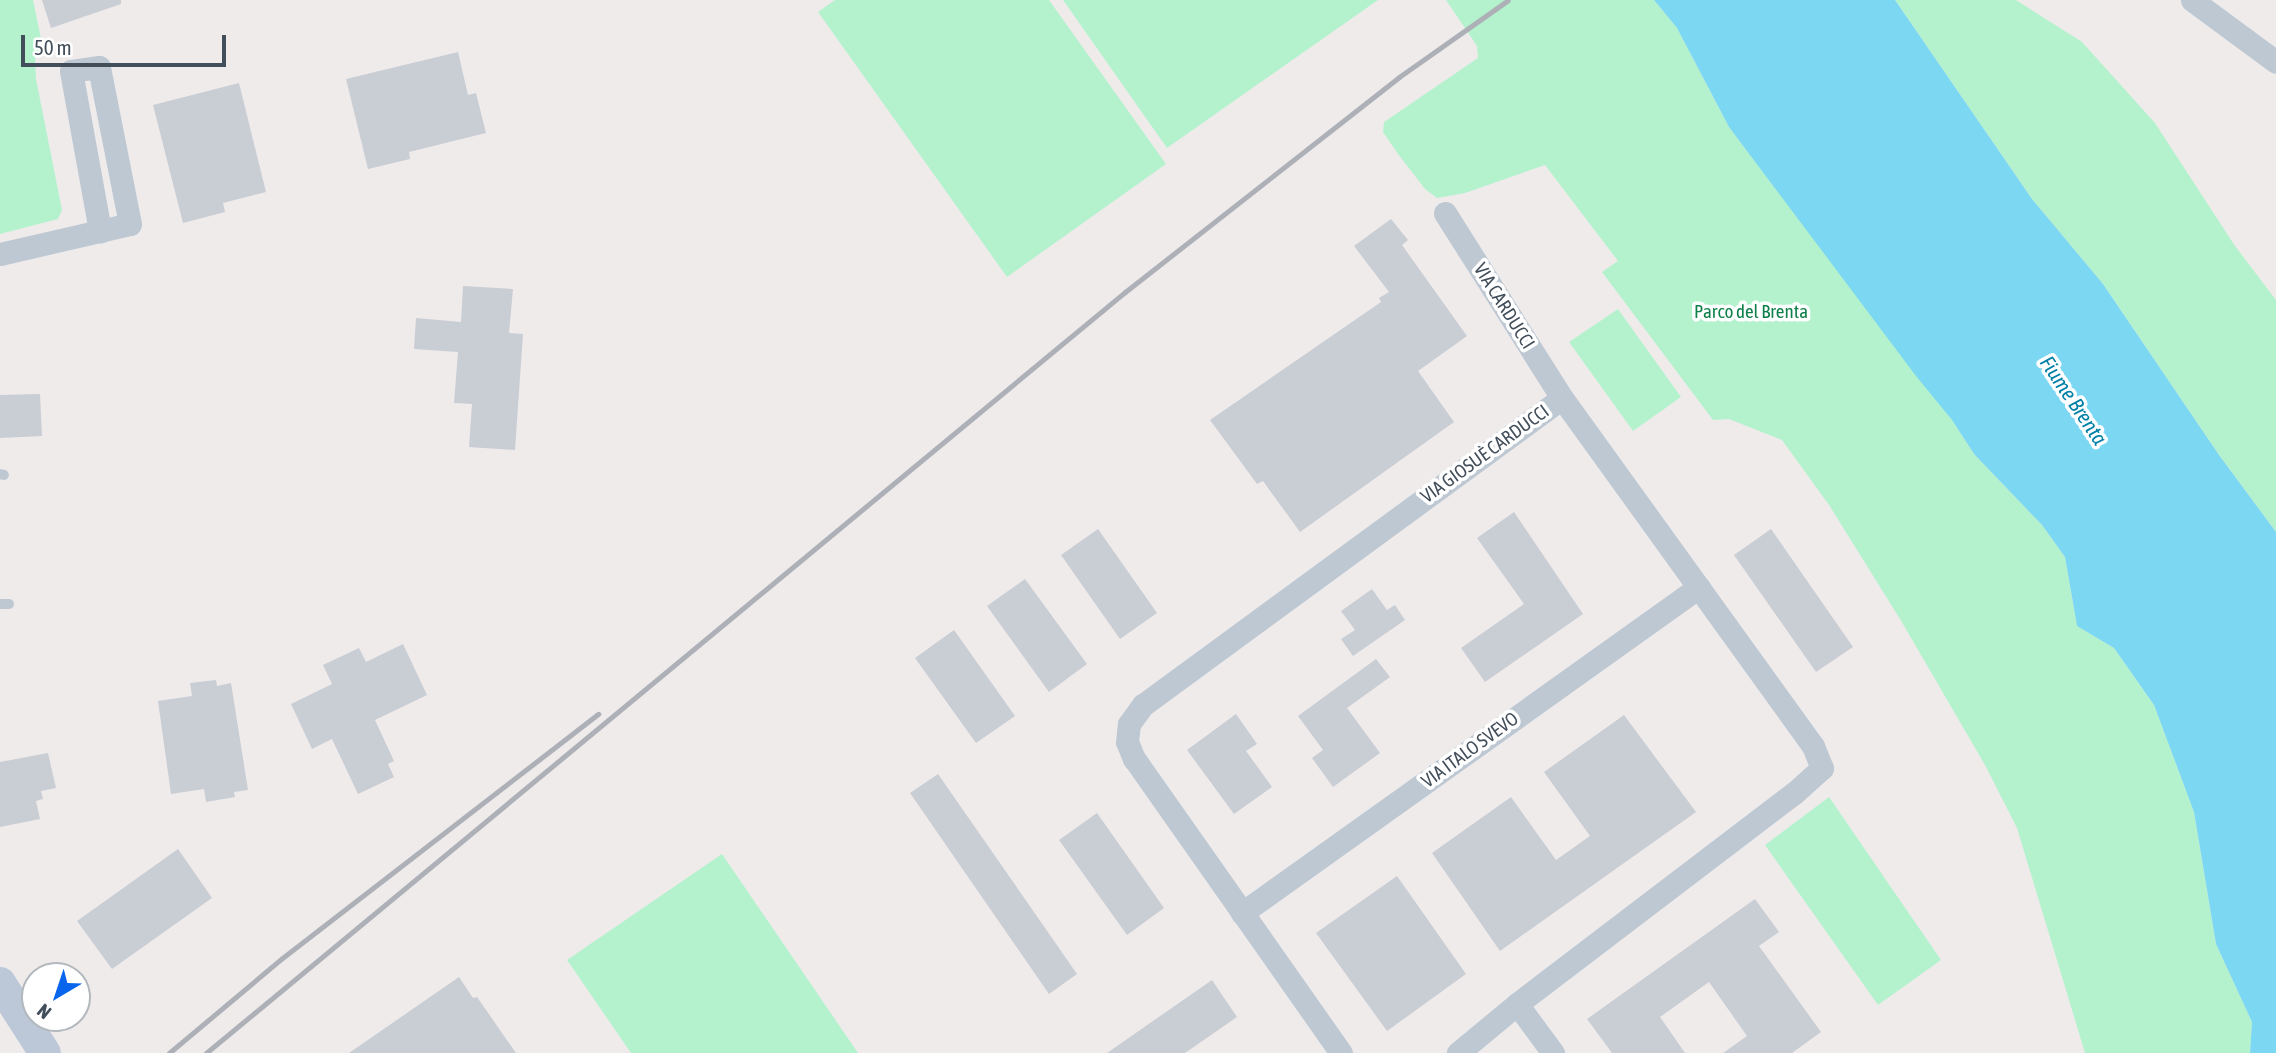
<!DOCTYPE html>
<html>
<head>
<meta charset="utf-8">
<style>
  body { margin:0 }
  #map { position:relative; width:2276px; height:1053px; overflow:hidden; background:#efebeb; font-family:"Asap Condensed",sans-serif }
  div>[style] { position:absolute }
  .green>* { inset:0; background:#b4f2ce }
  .water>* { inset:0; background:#7cd7f3 }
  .building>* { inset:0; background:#c9cdd4 }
  .service>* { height:10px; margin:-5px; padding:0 5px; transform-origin:5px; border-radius:5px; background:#bdc8d3 }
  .minor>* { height:23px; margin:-11.5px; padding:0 11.5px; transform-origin:11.5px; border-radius:11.5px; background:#bdc8d3 }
  .secondary>* { height:32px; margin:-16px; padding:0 16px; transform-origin:16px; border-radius:16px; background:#bcc8d7 }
  .rail>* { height:5px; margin:-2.5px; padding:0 2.5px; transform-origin:2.5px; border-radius:2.5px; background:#adb0b7 }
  span { translate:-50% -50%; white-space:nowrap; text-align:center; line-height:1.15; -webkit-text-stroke:7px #fff; paint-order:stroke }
  .street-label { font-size:19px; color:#424e5a }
  .park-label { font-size:19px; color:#0e814b }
  .water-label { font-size:21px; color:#0180a8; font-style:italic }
  .north { position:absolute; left:21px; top:962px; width:70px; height:70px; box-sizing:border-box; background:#fff; border:2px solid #b3b8bd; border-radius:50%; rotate:219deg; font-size:19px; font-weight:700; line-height:28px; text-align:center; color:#424e5a }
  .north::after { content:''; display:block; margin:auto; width:24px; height:32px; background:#0865ec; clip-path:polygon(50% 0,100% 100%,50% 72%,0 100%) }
  .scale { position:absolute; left:21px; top:35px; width:205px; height:32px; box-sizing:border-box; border:4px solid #424e5a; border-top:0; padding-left:9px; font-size:21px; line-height:24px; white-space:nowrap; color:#424e5a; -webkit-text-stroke:5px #fff; paint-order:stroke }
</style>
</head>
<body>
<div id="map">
  <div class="green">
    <i style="clip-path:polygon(0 0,33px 0,44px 53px,35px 56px,36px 79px,62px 210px,58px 219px,0 234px)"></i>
    <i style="clip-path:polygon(835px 0,1049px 0,1166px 164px,1007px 277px,818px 12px)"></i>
    <i style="clip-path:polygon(1063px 0,1378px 0,1167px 148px)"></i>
    <i style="clip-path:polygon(1446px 0,1654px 0,1677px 28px,1729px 127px,1952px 420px,1974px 454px,2042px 525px,2065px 557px,2077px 626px,2114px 648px,2154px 705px,2194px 812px,2216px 944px,2252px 1022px,2250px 1053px,2085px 1053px,2017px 828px,1985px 765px,1900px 619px,1829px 505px,1782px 440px,1729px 419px,1713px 420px,1602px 272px,1618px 261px,1545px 165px,1465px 193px,1437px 198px,1425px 189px,1398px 154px,1383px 132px,1384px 122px,1478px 58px,1477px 46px)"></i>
    <i style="clip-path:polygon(1895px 0,2016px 0,2082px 42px,2155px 123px,2235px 246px,2276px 300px,2276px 532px,2219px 455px,2103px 284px,2032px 199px)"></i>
    <i style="clip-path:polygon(1618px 309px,1681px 397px,1633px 431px,1569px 342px)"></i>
    <i style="clip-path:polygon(1829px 797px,1941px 960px,1878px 1005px,1765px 845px)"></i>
    <i style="clip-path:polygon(722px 854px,858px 1053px,631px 1053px,567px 960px)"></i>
  </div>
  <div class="water">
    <i style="clip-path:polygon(1654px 0,1895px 0,2032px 199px,2103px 284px,2219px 455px,2276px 532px,2276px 1053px,2250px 1053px,2252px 1022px,2216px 944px,2194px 812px,2154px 705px,2114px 648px,2077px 626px,2065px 557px,2042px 525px,1974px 454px,1952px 420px,1916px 376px,1729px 127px,1677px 28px)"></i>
  </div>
  <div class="building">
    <i style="clip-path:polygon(42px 0,121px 0,121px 4px,51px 28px)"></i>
    <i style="clip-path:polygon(458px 52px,468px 95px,476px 93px,486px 133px,409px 152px,410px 159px,368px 169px,346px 79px)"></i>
    <i style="clip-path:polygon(239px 83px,266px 192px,223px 203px,225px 212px,183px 223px,153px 105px)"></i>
    <i style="clip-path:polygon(1391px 219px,1408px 240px,1402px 245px,1467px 336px,1418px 371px,1454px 422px,1300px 532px,1263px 481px,1257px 484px,1210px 420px,1381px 302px,1379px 298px,1389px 292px,1354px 246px)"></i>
    <i style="clip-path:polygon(463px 286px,513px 289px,509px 333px,523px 334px,515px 450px,469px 447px,472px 404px,454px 403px,458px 352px,414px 349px,416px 318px,461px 322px)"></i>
    <i style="clip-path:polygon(40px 394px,42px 436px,0 438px,0 395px)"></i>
    <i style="clip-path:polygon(1514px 512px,1583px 614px,1485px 682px,1461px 648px,1524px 604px,1477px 538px)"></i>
    <i style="clip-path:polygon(1098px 529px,1157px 613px,1120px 639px,1061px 555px)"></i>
    <i style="clip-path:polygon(1771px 529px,1853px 647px,1816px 672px,1734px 555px)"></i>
    <i style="clip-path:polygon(1025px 579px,1087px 664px,1049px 692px,987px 606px)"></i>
    <i style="clip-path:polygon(1372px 589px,1387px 610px,1395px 605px,1405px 620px,1353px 656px,1341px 639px,1355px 630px,1341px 611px)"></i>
    <i style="clip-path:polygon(954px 630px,1015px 716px,976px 743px,915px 658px)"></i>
    <i style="clip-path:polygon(403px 644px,427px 695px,375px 720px,394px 761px,388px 764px,394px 777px,358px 794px,332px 739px,312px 749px,291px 704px,332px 684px,323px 665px,359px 648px,366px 662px)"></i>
    <i style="clip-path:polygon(1376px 659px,1390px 677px,1347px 708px,1380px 753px,1333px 787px,1312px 758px,1323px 750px,1298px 716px)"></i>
    <i style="clip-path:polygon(216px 680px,217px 686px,231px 683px,248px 790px,234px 792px,235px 797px,206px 802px,204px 789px,171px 794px,158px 701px,192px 696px,190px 683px)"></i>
    <i style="clip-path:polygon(1236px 714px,1257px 744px,1246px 751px,1272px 787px,1234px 814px,1187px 750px)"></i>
    <i style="clip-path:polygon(1624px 715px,1696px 812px,1500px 951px,1432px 853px,1511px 797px,1556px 860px,1590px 836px,1544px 772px)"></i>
    <i style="clip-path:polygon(48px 753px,56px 788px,41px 791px,43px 799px,36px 801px,40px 819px,0 827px,0 762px)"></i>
    <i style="clip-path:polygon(938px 774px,1077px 974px,1049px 994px,910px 793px)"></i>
    <i style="clip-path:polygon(1097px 813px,1164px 908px,1127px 935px,1059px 840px)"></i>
    <i style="clip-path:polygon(178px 849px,212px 898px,112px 969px,77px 921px)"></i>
    <i style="clip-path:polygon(1397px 876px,1466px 974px,1387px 1031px,1316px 933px)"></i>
    <i style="clip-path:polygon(1755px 899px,1779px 932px,1759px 946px,1821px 1032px,1792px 1053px,1723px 1053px,1747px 1036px,1709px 982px,1660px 1017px,1685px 1053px,1612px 1053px,1587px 1019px)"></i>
    <i style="clip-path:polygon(459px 977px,473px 998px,477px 997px,516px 1053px,349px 1053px)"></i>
    <i style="clip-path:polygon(1212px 980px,1237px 1017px,1185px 1053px,1107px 1053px)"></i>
  </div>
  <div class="service">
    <i style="left:0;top:474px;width:4px;rotate:14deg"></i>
    <i style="left:0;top:604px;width:9px"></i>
  </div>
  <div class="minor">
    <i style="left:2192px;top:0;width:104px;rotate:36.4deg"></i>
    <i style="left:1445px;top:213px;width:219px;rotate:57.7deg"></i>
    <i style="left:1562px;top:398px;width:429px;rotate:54.2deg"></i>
    <i style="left:1813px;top:746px;width:24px;rotate:68deg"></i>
    <i style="left:1822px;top:768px;width:38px;rotate:138deg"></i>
    <i style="left:1794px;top:793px;width:348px;rotate:142.7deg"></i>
    <i style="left:1517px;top:1004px;width:77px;rotate:140.3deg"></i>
    <i style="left:0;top:254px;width:133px;rotate:-13deg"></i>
    <i style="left:130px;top:224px;width:160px;rotate:-101.2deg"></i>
    <i style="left:99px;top:67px;width:28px;rotate:172deg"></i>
    <i style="left:71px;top:71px;width:163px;rotate:79.7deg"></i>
    <i style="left:1242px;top:913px;width:561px;rotate:-35.5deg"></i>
    <i style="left:1517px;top:1004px;width:61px;rotate:53.7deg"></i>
    <i style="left:1341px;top:1053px;width:360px;rotate:-125.1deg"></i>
    <i style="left:1134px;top:759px;width:18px;rotate:-112deg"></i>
    <i style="left:1127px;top:742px;width:18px;rotate:-84deg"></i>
    <i style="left:1129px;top:724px;width:24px;rotate:-54deg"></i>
    <i style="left:1143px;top:705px;width:519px;rotate:-36.23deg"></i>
  </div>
  <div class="secondary">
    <i style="left:0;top:983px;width:83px;rotate:57.3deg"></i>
  </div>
  <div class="rail">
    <i style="left:169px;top:1053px;width:146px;rotate:-40deg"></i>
    <i style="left:281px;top:959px;width:401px;rotate:-37.7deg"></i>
    <i style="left:206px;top:1053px;width:1193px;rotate:-39.63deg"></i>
    <i style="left:1125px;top:292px;width:348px;rotate:-38.1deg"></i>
    <i style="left:1399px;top:77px;width:133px;rotate:-35.2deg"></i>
  </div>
  <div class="street-label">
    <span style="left:1504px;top:306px;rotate:58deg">VIA CARDUCCI</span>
    <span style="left:1485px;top:454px;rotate:-36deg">VIA GIOSUÈ CARDUCCI</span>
    <span style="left:1470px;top:750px;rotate:-36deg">VIA ITALO SVEVO</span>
  </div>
  <div class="park-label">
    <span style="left:1751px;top:312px">Parco del Brenta</span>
  </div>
  <div class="water-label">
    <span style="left:2074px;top:400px;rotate:56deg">Fiume Brenta</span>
  </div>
  <div class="north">N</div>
  <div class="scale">50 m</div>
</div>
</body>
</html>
